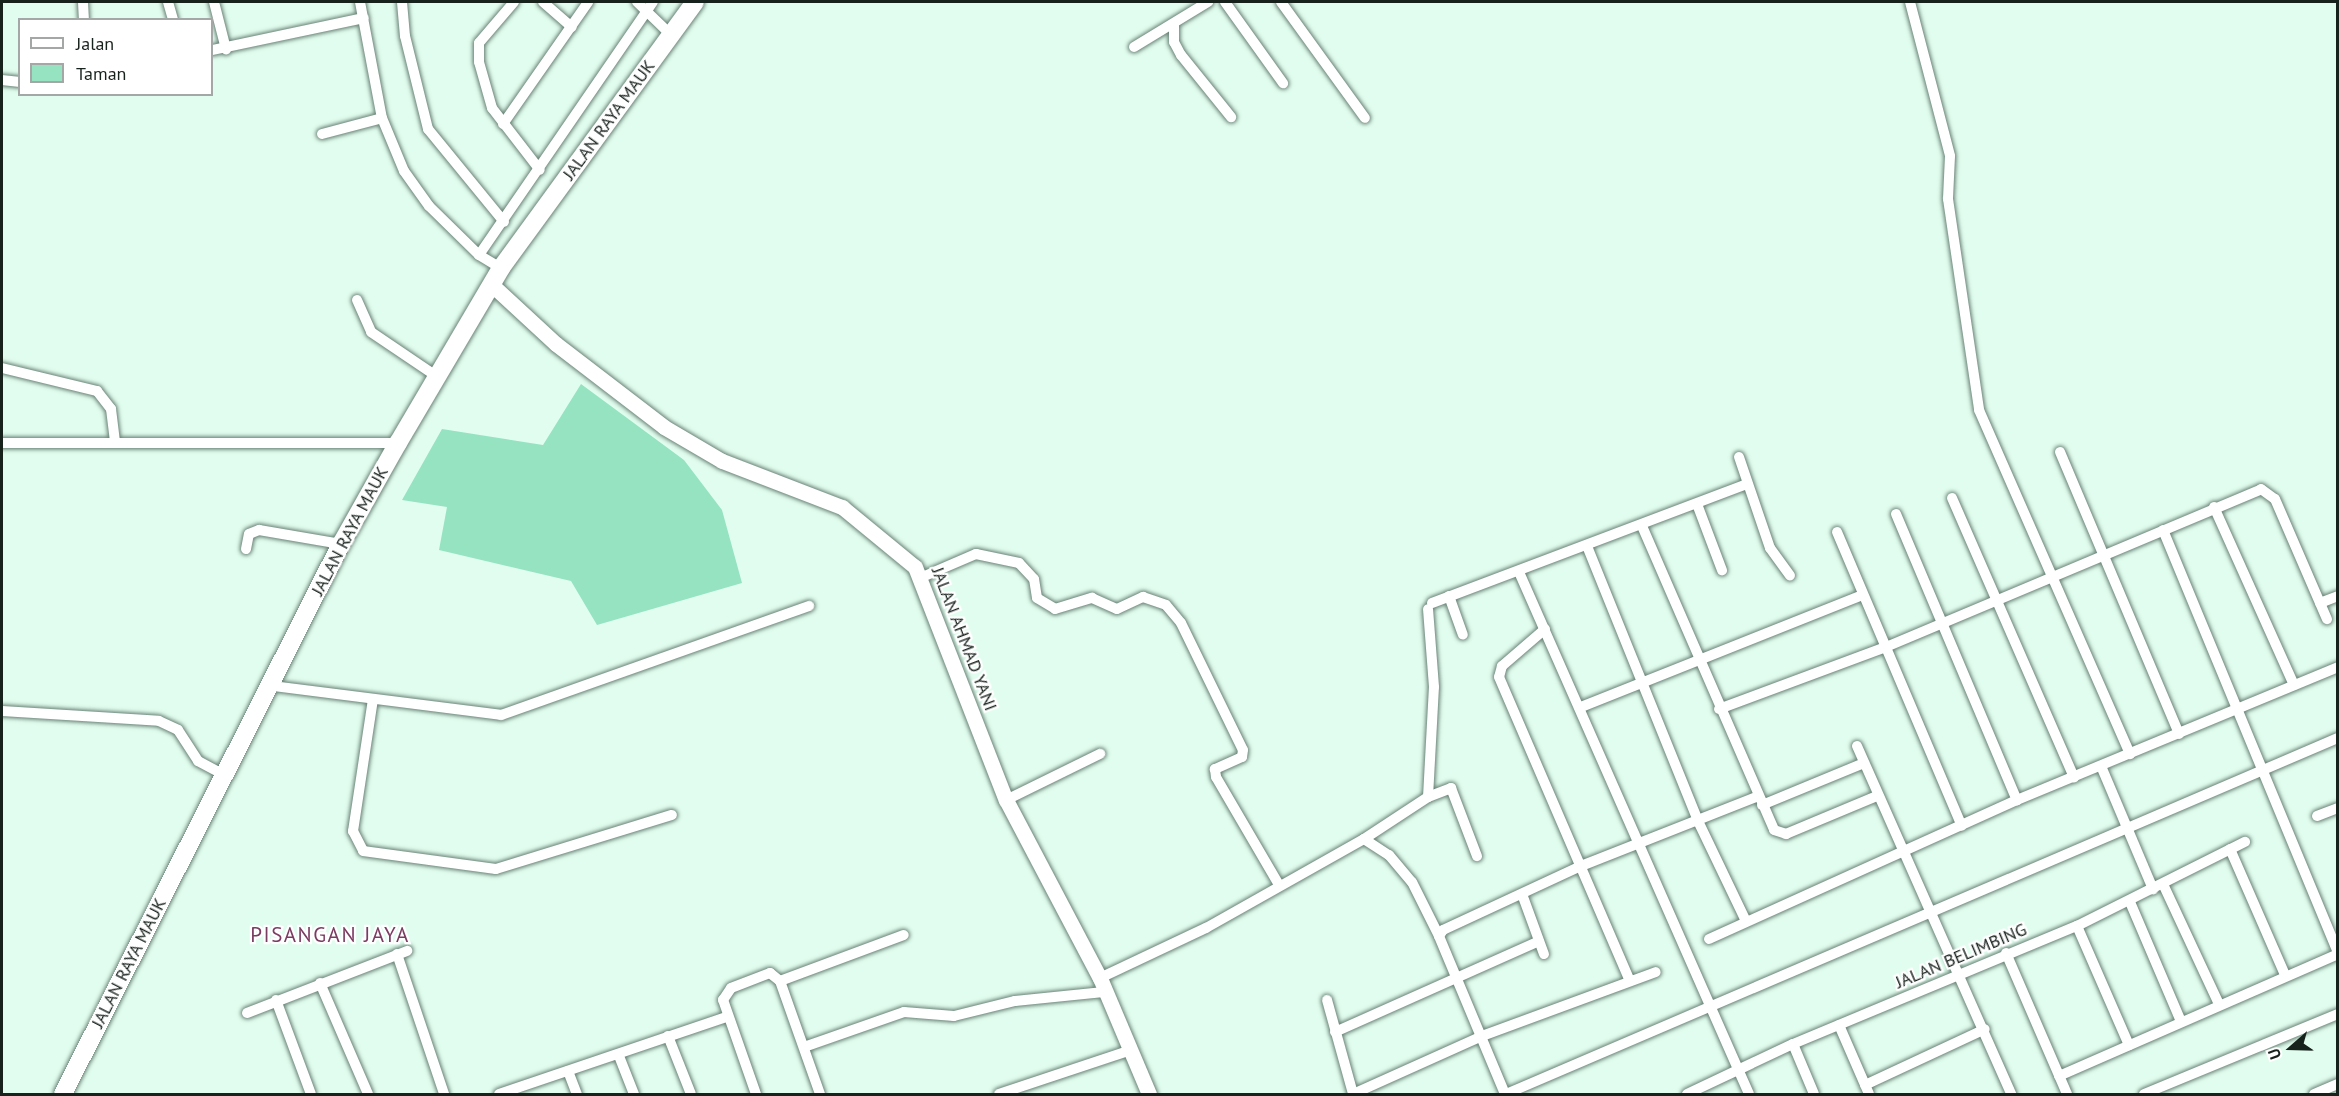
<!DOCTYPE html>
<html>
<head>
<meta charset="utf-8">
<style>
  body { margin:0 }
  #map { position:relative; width:2339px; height:1096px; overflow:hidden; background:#e1fdef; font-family:"PT Sans",sans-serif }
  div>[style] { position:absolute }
  .green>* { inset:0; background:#95e3c1 }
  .roads { filter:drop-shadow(0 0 2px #698276) drop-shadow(0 0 2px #698276) }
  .street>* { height:10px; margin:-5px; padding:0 5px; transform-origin:5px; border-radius:5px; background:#fff }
  .secondary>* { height:15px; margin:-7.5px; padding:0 7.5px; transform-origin:7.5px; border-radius:7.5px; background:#fff }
  .primary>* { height:18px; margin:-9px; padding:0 9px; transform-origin:9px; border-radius:9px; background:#fff }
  span { translate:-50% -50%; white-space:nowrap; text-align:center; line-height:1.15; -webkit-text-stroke:4.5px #fff; paint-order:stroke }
  .street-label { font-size:18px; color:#18221d }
  .quarter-label { font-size:21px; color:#7b3c62; letter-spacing:1.5px }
  .frame { position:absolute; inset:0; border:3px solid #18221d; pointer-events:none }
  .legend { position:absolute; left:18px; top:18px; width:195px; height:78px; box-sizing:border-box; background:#fff; border:2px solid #a3a7a5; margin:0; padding:8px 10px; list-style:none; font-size:18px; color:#18221d }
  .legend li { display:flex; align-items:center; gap:12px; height:30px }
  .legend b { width:30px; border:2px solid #a3a7a5 }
  .north { position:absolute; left:2261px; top:1018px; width:60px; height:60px; -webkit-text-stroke:4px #fff; paint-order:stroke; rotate:250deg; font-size:16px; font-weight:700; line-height:24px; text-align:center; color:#18221d }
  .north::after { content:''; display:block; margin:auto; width:21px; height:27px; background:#18221d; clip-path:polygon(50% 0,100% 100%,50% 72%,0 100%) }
</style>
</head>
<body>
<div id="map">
  <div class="green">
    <i style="clip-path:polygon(581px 384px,684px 460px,722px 510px,742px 583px,597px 625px,571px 581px,439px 550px,447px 507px,402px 500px,442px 429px,543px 445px)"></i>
  </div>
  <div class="roads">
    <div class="street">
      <i style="left:83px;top:2px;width:18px;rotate:87deg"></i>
      <i style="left:168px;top:2px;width:19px;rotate:74deg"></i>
      <i style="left:214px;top:2px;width:49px;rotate:75.7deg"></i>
      <i style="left:360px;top:2px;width:118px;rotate:79.3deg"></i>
      <i style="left:382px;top:118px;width:57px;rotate:67.5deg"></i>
      <i style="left:404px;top:171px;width:43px;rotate:54.5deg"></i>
      <i style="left:429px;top:206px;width:70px;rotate:44.4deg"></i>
      <i style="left:479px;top:255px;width:26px;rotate:31deg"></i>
      <i style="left:402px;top:2px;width:34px;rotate:85deg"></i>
      <i style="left:405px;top:36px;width:96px;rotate:76.1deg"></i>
      <i style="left:428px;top:129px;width:120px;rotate:50.7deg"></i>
      <i style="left:514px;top:2px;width:54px;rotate:130.5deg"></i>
      <i style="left:479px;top:43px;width:19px;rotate:90deg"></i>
      <i style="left:479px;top:62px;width:48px;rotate:74.2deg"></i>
      <i style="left:492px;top:108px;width:78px;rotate:52.3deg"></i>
      <i style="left:543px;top:2px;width:38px;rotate:41deg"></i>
      <i style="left:637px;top:2px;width:47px;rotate:44.1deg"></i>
      <i style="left:1225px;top:2px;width:100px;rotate:54.4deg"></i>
      <i style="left:1281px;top:2px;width:143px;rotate:54.1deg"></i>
      <i style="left:1910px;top:2px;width:159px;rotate:75.4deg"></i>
      <i style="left:1950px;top:156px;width:43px;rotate:92.7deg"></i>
      <i style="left:1948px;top:199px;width:213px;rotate:81.6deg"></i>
      <i style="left:1979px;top:410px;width:376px;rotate:66.3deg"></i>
      <i style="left:1174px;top:25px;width:17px;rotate:90deg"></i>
      <i style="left:1174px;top:42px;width:15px;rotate:62deg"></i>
      <i style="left:1181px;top:55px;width:80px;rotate:51.1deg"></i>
      <i style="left:1134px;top:47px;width:87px;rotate:-31.3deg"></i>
      <i style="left:212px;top:50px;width:155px;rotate:-11.9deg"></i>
      <i style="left:2px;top:80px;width:18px;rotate:6deg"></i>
      <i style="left:503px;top:124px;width:149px;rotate:-55.1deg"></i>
      <i style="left:322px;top:134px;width:62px;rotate:-14.9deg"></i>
      <i style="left:479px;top:255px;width:307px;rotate:-55.5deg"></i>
      <i style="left:357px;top:300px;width:35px;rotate:66deg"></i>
      <i style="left:371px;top:332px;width:82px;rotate:34.1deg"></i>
      <i style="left:2px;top:368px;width:98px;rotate:13.6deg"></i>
      <i style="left:97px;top:391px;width:23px;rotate:52deg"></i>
      <i style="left:111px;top:409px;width:33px;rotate:83deg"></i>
      <i style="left:2px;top:443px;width:396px"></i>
      <i style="left:2060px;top:452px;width:306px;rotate:67.1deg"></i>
      <i style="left:1739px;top:457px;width:96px;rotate:71.2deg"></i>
      <i style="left:1770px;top:548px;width:34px;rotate:54deg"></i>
      <i style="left:1952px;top:498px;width:305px;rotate:66.4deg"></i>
      <i style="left:1697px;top:504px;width:71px;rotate:69.3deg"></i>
      <i style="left:2214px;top:507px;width:195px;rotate:65.8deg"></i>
      <i style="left:1896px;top:514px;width:311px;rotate:67.1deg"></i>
      <i style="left:1642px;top:526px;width:331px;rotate:66.5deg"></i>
      <i style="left:1774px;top:830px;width:13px;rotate:18deg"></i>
      <i style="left:1786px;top:834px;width:99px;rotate:-22.7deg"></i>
      <i style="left:2163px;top:530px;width:457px;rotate:67.5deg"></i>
      <i style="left:1837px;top:532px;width:319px;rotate:67deg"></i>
      <i style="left:1587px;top:546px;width:297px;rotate:68deg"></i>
      <i style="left:1698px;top:821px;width:111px;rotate:64.4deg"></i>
      <i style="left:246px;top:549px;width:15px;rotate:-79deg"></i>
      <i style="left:249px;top:534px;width:11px;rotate:-22deg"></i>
      <i style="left:259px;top:530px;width:83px;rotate:9.7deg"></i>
      <i style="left:1519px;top:572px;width:570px;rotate:66.22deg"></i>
      <i style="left:920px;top:578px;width:61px;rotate:-23.2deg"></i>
      <i style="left:976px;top:554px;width:44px;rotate:11.8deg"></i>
      <i style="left:1019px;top:563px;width:22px;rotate:47deg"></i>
      <i style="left:1034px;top:579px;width:19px;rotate:81deg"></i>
      <i style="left:1037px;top:598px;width:21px;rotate:31deg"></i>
      <i style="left:1055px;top:609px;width:39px;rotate:-17deg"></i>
      <i style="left:1092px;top:598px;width:27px;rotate:24deg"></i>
      <i style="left:1117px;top:609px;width:29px;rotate:-25deg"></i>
      <i style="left:1143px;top:597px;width:24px;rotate:19deg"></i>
      <i style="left:1166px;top:605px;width:23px;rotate:50deg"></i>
      <i style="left:1181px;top:623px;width:141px;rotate:64deg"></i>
      <i style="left:1243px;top:750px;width:7px;rotate:98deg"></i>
      <i style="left:1242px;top:757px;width:30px;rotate:156deg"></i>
      <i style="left:1215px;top:769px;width:8px;rotate:83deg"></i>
      <i style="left:1216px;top:777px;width:123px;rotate:59.7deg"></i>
      <i style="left:1449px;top:596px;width:41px;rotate:70.3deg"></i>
      <i style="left:1432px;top:603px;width:337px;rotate:-20.7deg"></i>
      <i style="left:2320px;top:603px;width:19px;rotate:-21deg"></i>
      <i style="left:1545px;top:629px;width:57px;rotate:139.3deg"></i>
      <i style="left:1502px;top:666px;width:11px;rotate:105deg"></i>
      <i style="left:1499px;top:677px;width:331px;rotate:66.7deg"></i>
      <i style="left:273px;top:686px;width:230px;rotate:7.2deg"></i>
      <i style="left:501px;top:715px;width:327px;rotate:-19.5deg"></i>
      <i style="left:373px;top:699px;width:134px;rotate:98.6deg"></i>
      <i style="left:353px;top:831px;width:22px;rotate:63deg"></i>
      <i style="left:363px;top:851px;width:134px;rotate:7.7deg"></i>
      <i style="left:496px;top:869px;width:184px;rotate:-17.1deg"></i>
      <i style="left:1581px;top:707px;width:302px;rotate:-21.7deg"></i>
      <i style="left:1719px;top:709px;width:178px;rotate:-20.4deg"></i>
      <i style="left:1886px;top:647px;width:407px;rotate:-22.8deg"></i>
      <i style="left:2261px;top:489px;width:17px;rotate:36deg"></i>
      <i style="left:2275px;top:499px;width:131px;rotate:66.6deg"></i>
      <i style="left:2px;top:711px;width:157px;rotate:3.6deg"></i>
      <i style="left:159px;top:721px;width:21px;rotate:25deg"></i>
      <i style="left:178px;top:730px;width:37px;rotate:57deg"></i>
      <i style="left:198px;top:761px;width:30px;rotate:28deg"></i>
      <i style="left:1857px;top:746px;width:381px;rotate:66.1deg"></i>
      <i style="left:2101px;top:766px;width:134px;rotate:67.1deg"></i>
      <i style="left:1428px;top:797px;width:25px;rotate:-21deg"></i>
      <i style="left:1451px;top:788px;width:73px;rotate:69.1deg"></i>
      <i style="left:1006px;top:800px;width:105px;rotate:-26.1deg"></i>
      <i style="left:1762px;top:805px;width:110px;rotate:-22.4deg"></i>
      <i style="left:2317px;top:816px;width:22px;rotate:-21deg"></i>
      <i style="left:1364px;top:839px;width:77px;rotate:-33.3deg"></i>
      <i style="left:1428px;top:797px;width:110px;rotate:-86.9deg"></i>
      <i style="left:1434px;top:687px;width:78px;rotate:-94.4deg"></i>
      <i style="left:2230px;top:849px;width:137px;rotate:66.4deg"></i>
      <i style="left:2163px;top:884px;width:130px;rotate:65deg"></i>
      <i style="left:1522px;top:894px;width:64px;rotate:69.9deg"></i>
      <i style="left:2130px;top:902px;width:127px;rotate:66.9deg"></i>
      <i style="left:2077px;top:926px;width:130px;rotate:66.4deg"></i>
      <i style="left:1709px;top:939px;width:338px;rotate:-24.3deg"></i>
      <i style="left:2017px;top:800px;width:347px;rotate:-22.5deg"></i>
      <i style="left:2006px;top:953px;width:154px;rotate:66.6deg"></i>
      <i style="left:397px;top:954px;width:148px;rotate:71.4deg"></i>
      <i style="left:1100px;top:978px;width:117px;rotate:-25.3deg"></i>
      <i style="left:1206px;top:928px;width:181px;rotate:-29.4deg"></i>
      <i style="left:1364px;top:839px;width:30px;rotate:33deg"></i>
      <i style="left:1389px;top:855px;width:35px;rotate:50deg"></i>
      <i style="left:1412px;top:882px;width:60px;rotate:63.4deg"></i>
      <i style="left:780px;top:981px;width:132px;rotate:-20.4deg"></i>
      <i style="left:320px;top:983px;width:121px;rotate:66.6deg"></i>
      <i style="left:276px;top:1000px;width:100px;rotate:69.6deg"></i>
      <i style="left:1327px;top:1000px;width:98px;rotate:74.5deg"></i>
      <i style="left:247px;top:1013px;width:172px;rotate:-21.2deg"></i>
      <i style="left:1839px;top:1025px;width:75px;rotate:66.5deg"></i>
      <i style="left:1335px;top:1032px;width:223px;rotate:-24deg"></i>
      <i style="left:668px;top:1036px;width:62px;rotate:68.4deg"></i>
      <i style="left:1793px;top:1044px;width:54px;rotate:67.2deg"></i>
      <i style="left:804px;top:1047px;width:106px;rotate:-19.3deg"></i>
      <i style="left:904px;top:1012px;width:50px;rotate:4.6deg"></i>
      <i style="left:954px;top:1016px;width:63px;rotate:-13.8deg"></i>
      <i style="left:1015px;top:1001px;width:89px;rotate:-5.8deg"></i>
      <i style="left:619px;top:1056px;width:41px;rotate:68.5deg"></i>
      <i style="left:568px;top:1071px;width:25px;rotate:69deg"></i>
      <i style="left:2059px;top:1076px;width:305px;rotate:-23.6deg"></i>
      <i style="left:1865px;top:1085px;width:132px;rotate:-25deg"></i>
      <i style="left:499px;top:1094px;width:240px;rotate:-18.7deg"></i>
      <i style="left:756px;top:1094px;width:100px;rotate:-109.3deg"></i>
      <i style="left:723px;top:1000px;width:14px;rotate:-56deg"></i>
      <i style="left:731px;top:988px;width:42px;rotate:-21deg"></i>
      <i style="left:770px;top:973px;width:13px;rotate:39deg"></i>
      <i style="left:780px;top:981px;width:120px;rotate:70.5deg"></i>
      <i style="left:999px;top:1094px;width:139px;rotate:-18.4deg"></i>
      <i style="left:1353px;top:1094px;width:141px;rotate:-24.2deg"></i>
      <i style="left:1482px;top:1036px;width:185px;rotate:-20.2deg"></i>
      <i style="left:1505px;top:1094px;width:171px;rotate:-112.7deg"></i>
      <i style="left:1439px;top:936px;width:7px;rotate:-56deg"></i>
      <i style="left:1443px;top:930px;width:152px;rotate:-24.9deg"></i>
      <i style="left:1581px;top:866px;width:188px;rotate:-21.5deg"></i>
      <i style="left:1506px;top:1094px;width:905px;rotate:-23.17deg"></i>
      <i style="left:1687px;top:1094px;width:117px;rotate:-25.3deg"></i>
      <i style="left:1793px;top:1044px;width:308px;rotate:-22.6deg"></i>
      <i style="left:2077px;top:926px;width:188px;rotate:-26.6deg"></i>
      <i style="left:2144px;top:1094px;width:210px;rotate:-22.4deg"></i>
      <i style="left:2314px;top:1094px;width:26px;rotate:-23deg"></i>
    </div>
    <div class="secondary">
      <i style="left:491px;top:284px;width:88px;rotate:42.7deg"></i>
      <i style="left:556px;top:344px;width:136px;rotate:37.5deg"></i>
      <i style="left:664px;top:427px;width:67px;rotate:30.4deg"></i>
      <i style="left:722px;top:461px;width:129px;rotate:21deg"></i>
      <i style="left:842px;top:507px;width:94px;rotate:39.4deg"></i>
      <i style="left:915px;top:567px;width:250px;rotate:68.7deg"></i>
      <i style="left:1006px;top:800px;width:201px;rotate:62.2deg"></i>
      <i style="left:1100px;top:978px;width:126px;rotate:67.1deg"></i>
    </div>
    <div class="primary">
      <i style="left:63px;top:1094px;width:616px;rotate:-63.19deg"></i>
      <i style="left:341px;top:544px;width:116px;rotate:-60.6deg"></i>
      <i style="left:398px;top:443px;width:203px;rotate:-59.5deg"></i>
      <i style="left:501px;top:268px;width:329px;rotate:-53.9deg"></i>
    </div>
  </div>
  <div class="street-label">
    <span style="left:609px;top:120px;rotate:-54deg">JALAN RAYA MAUK</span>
    <span style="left:350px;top:531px;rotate:-62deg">JALAN RAYA MAUK</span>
    <span style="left:964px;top:639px;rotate:69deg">JALAN AHMAD YANI</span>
    <span style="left:1961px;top:956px;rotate:-23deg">JALAN BELIMBING</span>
    <span style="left:129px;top:963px;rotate:-63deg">JALAN RAYA MAUK</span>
  </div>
  <div class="quarter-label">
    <span style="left:330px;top:935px">PISANGAN JAYA</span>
  </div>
  <div class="frame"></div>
  <ul class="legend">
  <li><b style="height:8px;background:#fff"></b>Jalan</li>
  <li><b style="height:16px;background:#95e3c1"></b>Taman</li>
  </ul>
  <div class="north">U</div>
</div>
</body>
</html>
